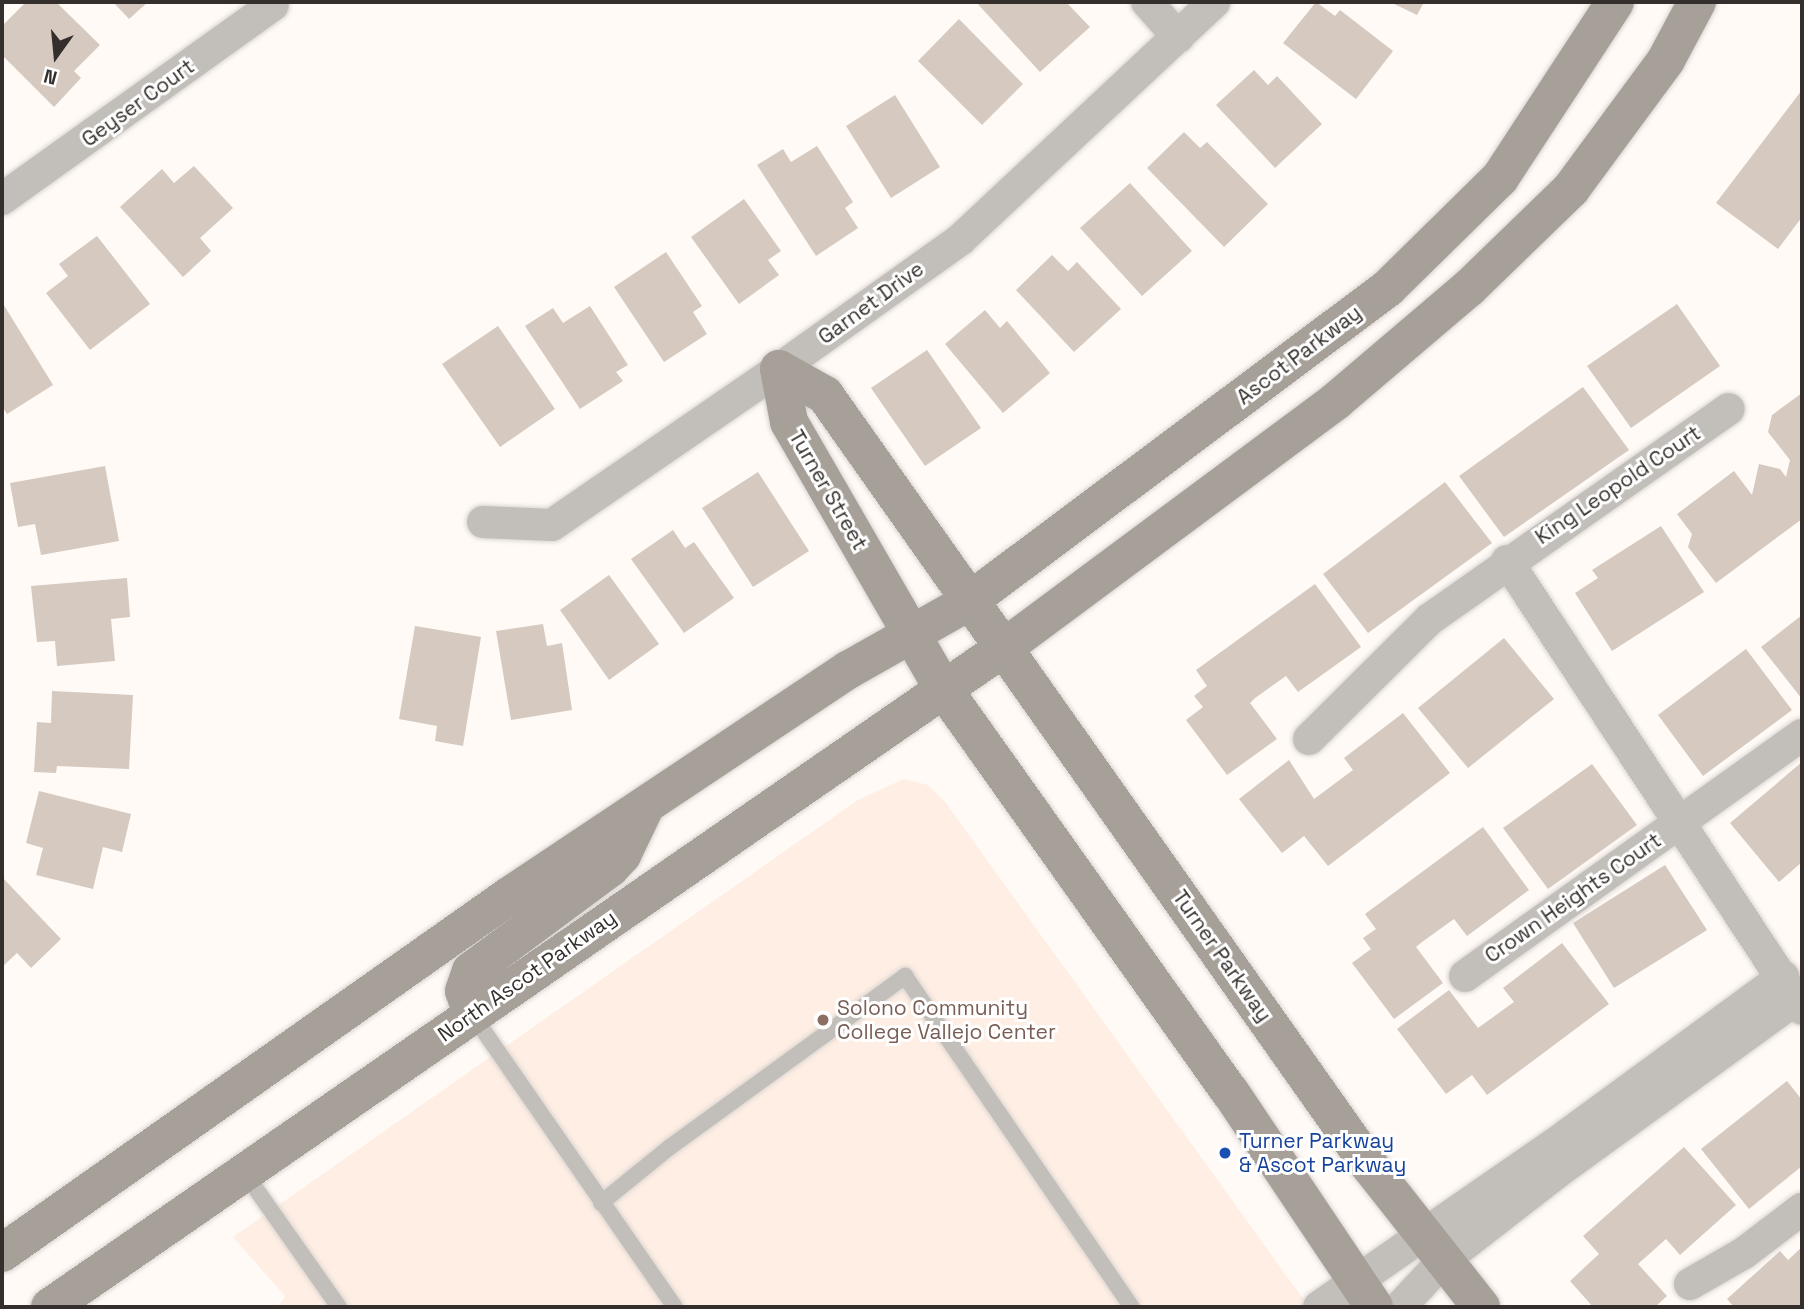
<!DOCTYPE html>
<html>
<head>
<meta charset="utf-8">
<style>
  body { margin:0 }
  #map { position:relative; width:1804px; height:1309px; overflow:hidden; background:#fffaf6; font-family:"Space Grotesk",sans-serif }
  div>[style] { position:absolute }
  .built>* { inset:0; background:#feeee3 }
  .building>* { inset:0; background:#d5c9c0 }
  .roads { filter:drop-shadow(0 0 2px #dad5d2) drop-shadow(0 0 2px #dad5d2) }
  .lane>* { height:16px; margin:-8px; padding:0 8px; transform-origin:8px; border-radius:8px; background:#c2beb9 }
  .street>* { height:32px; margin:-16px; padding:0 16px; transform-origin:16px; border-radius:16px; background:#c2beb9 }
  .secondary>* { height:38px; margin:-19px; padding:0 19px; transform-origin:19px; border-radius:19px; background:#a6a099 }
  .dots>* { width:19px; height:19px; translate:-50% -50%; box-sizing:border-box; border:4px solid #fff; border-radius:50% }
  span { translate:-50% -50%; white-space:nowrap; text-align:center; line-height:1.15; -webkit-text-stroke:6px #fff; paint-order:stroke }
  .street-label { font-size:21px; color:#342f2c }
  .education-label { font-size:21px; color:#785e54 }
  .left { translate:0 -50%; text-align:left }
  .transit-label { font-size:21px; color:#164399 }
  .frame { position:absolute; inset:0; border:4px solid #342f2c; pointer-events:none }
  .north { position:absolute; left:21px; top:21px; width:70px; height:70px; -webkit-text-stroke:5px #fff; paint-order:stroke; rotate:195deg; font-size:19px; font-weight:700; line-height:28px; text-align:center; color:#342f2c }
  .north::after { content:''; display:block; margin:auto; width:24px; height:32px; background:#342f2c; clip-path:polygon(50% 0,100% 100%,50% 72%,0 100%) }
</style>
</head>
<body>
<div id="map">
  <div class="built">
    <i style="clip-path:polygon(904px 779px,928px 785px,945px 802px,1309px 1307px,278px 1307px,285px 1296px,233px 1237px,858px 800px)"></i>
  </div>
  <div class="building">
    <i style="clip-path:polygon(26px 2px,56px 2px,100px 45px,74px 71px,81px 78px,54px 107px,2px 55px,2px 26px)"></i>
    <i style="clip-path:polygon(113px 2px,148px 2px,129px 19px)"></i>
    <i style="clip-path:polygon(976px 2px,1066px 2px,1090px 27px,1040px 72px)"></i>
    <i style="clip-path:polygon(1316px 2px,1335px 16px,1340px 10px,1393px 51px,1356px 99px,1283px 43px)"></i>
    <i style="clip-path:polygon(1390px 2px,1424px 2px,1417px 15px)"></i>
    <i style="clip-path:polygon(959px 19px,1023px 84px,982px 125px,918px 61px)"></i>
    <i style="clip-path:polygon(1254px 70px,1268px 85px,1277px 76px,1322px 124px,1275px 168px,1216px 105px)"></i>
    <i style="clip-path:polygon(1802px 90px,1802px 217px,1778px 249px,1716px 203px)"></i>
    <i style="clip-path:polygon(895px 95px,940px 167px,891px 198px,846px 126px)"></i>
    <i style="clip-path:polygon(1184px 132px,1200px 148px,1207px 142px,1268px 204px,1224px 247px,1147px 168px)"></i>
    <i style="clip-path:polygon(817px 146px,853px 202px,845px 208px,858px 228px,816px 256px,757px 165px,783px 149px,791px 162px)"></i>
    <i style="clip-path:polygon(194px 166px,233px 208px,200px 238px,211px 251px,183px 277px,120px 207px,162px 169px,174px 183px)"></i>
    <i style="clip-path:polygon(1130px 183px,1192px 251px,1142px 296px,1080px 228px)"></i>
    <i style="clip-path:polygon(744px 199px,781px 251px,768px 260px,779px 275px,739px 304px,691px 237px)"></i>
    <i style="clip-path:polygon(97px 236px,150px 304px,90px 350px,46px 293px,68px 276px,59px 264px)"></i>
    <i style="clip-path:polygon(666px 252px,702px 306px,693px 312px,707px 334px,664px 362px,614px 287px)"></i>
    <i style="clip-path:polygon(1052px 255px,1068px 271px,1077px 262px,1121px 309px,1074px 352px,1016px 290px)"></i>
    <i style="clip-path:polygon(2px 302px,53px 385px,7px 414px,2px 406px)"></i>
    <i style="clip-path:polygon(1677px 304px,1720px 366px,1631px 428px,1587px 366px)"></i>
    <i style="clip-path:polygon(590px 306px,628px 365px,616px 372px,623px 381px,580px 409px,525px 326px,553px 308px,563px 323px)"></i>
    <i style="clip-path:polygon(985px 310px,1000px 328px,1007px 321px,1050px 373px,1003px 413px,945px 344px)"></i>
    <i style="clip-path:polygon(498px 326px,555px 409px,500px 447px,442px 364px)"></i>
    <i style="clip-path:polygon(927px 350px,981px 428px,925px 466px,871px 388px)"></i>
    <i style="clip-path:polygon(1583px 387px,1629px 450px,1504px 537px,1459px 476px)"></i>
    <i style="clip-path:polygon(1802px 393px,1802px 519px,1716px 583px,1688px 547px,1692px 534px,1677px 514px,1734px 471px,1752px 495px,1759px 464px,1780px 469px,1786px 477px,1790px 460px,1768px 432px,1772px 415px)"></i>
    <i style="clip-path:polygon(105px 466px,119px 541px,41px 555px,35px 524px,18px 527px,10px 483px)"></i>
    <i style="clip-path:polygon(758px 472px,809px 551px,753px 587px,702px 508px)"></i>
    <i style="clip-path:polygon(1445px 482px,1492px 543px,1368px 633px,1323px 574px)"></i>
    <i style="clip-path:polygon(1661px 526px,1704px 592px,1612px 651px,1575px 593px,1598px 578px,1592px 570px)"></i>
    <i style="clip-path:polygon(673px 530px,685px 548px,694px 542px,734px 598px,684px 633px,631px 559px)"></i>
    <i style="clip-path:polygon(609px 575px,659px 644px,609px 680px,560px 610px)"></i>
    <i style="clip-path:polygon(127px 578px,130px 617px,111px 619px,115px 661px,57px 666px,55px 641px,37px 642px,31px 586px)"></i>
    <i style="clip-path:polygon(1315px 584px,1361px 647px,1298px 692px,1286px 676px,1255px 698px,1250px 703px,1277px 739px,1227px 775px,1186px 720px,1203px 707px,1194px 696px,1207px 686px,1196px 670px)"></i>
    <i style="clip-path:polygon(1802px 615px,1802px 699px,1761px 647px)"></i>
    <i style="clip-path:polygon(543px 624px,547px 646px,562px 643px,572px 710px,511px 720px,496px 631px)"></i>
    <i style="clip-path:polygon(415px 626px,481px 637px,463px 746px,435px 741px,437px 726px,399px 719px)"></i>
    <i style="clip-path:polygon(1504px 638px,1554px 699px,1468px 768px,1418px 708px)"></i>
    <i style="clip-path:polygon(1746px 649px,1792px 710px,1703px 776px,1658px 715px)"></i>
    <i style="clip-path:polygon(52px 691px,133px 695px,129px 769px,57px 766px,56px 773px,34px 772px,37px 722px,51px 723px)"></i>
    <i style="clip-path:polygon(1403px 713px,1450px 773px,1328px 866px,1304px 836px,1282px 853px,1239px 799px,1289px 760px,1314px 799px,1353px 770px,1344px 758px)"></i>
    <i style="clip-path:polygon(1802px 762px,1802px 862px,1779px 882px,1730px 823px)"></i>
    <i style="clip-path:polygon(1592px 764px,1637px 825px,1548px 889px,1503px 828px)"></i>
    <i style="clip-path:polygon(39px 791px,131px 814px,122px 852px,103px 847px,93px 889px,36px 875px,43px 848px,26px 843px)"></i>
    <i style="clip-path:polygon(1483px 827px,1529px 890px,1467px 936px,1454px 919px,1422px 942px,1416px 947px,1443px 983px,1394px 1019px,1352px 963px,1371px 949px,1363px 938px,1376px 929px,1365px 914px)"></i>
    <i style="clip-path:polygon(1665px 865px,1707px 930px,1614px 988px,1573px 923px)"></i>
    <i style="clip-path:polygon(2px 877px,61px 939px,31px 968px,17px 953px,2px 967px)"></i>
    <i style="clip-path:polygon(1562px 943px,1609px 1004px,1487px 1095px,1472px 1075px,1446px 1094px,1397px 1029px,1449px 990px,1478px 1028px,1514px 1002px,1503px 988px)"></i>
    <i style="clip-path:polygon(1787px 1081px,1802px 1100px,1802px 1166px,1749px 1209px,1701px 1149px)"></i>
    <i style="clip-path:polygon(1684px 1147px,1736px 1205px,1680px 1255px,1666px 1239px,1638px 1264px,1667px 1296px,1655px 1307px,1593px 1307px,1570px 1281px,1599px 1254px,1583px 1236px)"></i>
    <i style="clip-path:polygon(1802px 1247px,1802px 1307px,1734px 1307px,1727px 1299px,1780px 1251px,1788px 1260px)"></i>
  </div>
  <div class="roads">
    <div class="lane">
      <i style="left:472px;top:1014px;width:356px;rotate:55.3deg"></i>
      <i style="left:244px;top:1172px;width:165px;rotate:54.9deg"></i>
      <i style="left:601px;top:1203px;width:89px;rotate:-39.1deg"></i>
      <i style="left:670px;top:1147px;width:291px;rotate:-36deg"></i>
      <i style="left:905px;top:976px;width:401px;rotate:55.6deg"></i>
    </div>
    <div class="street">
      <i style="left:1147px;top:2px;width:47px;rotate:48.5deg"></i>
      <i style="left:2px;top:199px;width:333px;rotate:-35.6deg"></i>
      <i style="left:483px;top:522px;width:69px;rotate:2.5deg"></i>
      <i style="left:552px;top:525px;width:275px;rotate:-34.5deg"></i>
      <i style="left:779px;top:369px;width:224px;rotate:-35.5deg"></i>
      <i style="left:961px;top:239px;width:347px;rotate:-43.1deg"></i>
      <i style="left:1507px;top:561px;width:536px;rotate:56.64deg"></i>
      <i style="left:1309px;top:739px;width:170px;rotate:-44.8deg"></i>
      <i style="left:1430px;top:619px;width:365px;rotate:-35.1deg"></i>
      <i style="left:1465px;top:976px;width:414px;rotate:-35.6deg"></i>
      <i style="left:1690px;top:1284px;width:62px;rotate:-29.9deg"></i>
      <i style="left:1744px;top:1253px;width:73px;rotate:-37.2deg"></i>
      <i style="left:1319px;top:1307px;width:302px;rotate:-34.7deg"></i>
      <i style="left:1567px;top:1135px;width:268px;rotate:-36.2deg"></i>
      <i style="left:1400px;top:1307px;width:63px;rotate:-46.9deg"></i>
      <i style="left:1443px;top:1261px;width:142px;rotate:-37.8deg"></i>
      <i style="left:1555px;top:1174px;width:298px;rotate:-36deg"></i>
    </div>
    <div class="secondary">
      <i style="left:779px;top:369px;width:53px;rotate:29.5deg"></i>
      <i style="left:825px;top:395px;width:943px;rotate:54.76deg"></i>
      <i style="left:1369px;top:1165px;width:181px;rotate:51.7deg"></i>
      <i style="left:779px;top:369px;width:54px;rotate:79.3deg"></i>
      <i style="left:789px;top:422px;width:306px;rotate:60deg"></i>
      <i style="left:942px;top:687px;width:498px;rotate:54.6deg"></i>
      <i style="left:1231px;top:1093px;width:257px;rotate:56.2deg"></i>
      <i style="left:472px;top:1014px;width:24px;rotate:-109deg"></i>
      <i style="left:464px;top:991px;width:21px;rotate:-71deg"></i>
      <i style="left:471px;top:971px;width:173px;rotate:-36.5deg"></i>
      <i style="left:610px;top:868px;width:18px;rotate:-47deg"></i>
      <i style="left:622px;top:855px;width:53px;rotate:-64.4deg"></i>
      <i style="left:2px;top:1253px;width:620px;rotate:-35.15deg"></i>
      <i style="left:509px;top:896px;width:407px;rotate:-33.7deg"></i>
      <i style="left:848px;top:670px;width:138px;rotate:-29.5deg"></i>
      <i style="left:968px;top:602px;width:524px;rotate:-36.78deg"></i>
      <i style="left:1388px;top:288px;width:157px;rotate:-44.5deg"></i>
      <i style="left:1500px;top:178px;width:210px;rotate:-56.8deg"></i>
      <i style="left:50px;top:1307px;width:1161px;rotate:-34.65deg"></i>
      <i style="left:1005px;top:647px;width:412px;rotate:-36.6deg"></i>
      <i style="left:1336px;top:401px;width:175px;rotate:-40.4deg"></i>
      <i style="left:1469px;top:288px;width:142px;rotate:-44.1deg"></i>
      <i style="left:1571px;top:189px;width:160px;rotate:-53.6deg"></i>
      <i style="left:1666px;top:60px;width:66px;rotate:-61.9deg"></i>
    </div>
  </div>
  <div class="dots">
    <i style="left:823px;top:1020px;background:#8d6e63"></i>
    <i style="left:1225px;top:1153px;background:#1a4fb4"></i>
  </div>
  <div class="street-label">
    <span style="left:138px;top:103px;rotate:-36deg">Geyser Court</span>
    <span style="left:871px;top:303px;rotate:-36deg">Garnet Drive</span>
    <span style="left:1299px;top:355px;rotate:-37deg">Ascot Parkway</span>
    <span style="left:1618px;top:485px;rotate:-34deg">King Leopold Court</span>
    <span style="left:828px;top:490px;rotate:60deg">Turner Street</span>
    <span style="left:1573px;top:898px;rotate:-35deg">Crown Heights Court</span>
    <span style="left:1222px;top:956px;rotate:55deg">Turner Parkway</span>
    <span style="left:527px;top:976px;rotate:-35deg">North Ascot Parkway</span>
  </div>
  <div class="education-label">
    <span class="left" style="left:837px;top:1020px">Solono Community<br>College Vallejo Center</span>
  </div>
  <div class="transit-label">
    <span class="left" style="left:1239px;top:1153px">Turner Parkway<br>&amp; Ascot Parkway</span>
  </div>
  <div class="frame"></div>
  <div class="north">N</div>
</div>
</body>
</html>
